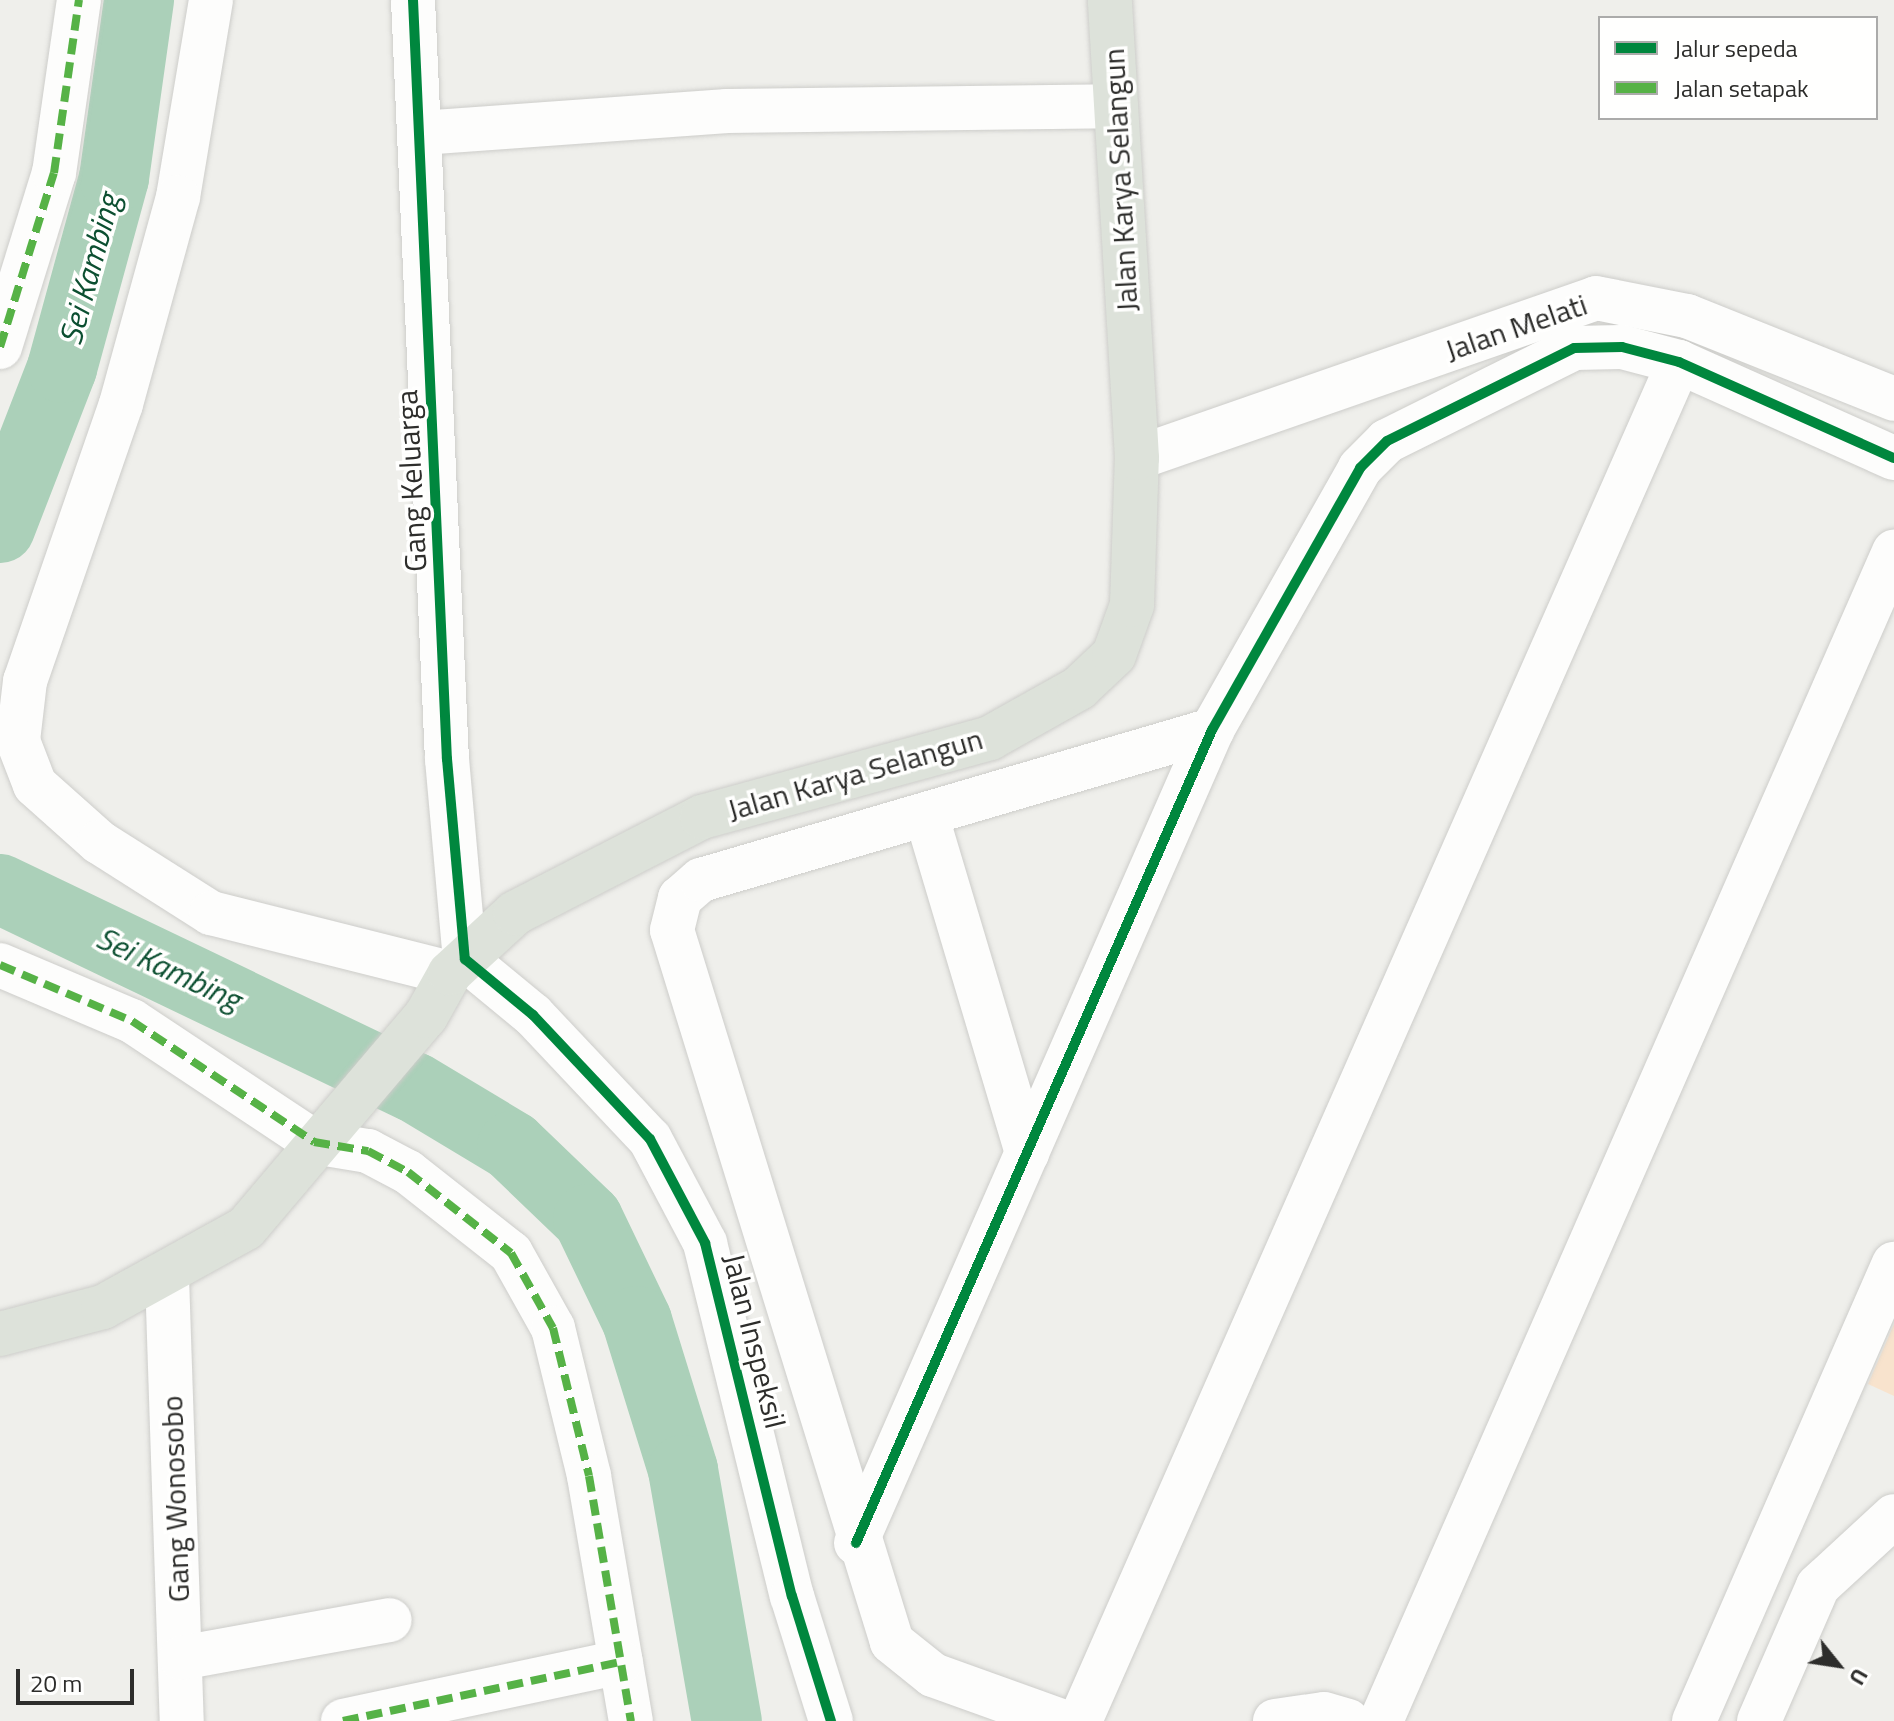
<!DOCTYPE html>
<html>
<head>
<meta charset="utf-8">
<style>
  body { margin:0 }
  #map { position:relative; width:1894px; height:1721px; overflow:hidden; background:#efefeb; font-family:"Titillium Web",sans-serif }
  div>[style] { position:absolute }
  .green>* { inset:0; background:#f8e3cd }
  .river>* { height:70px; margin:-35px; padding:0 35px; transform-origin:35px; border-radius:35px; background:#abd0b9 }
  .roads { filter:drop-shadow(0 0 2px #cdcdca) drop-shadow(0 0 2px #cdcdca) }
  .minor>* { height:44px; margin:-22px; padding:0 22px; transform-origin:22px; border-radius:22px; background:#fdfdfc }
  .major>* { height:44px; margin:-22px; padding:0 22px; transform-origin:22px; border-radius:22px; background:#dde2da }
  .quiet>* { height:8px; margin-top:-4px; transform-origin:0; background:repeating-linear-gradient(90deg,#56b246 0 16px,transparent 0 24px) }
  .cycleway>* { height:10px; margin:-5px; padding:0 5px; transform-origin:5px; border-radius:5px; background:#00873e }
  span { translate:-50% -50%; white-space:nowrap; text-align:center; line-height:1.15; -webkit-text-stroke:7px #fffffe; paint-order:stroke }
  .street-label { font-size:30px; color:#2d2d2b }
  .water-label { font-size:32px; color:#0c4f31; font-style:italic }
  .legend { position:absolute; left:1598px; top:16px; width:280px; height:104px; box-sizing:border-box; background:#fffffe; border:2px solid #ababaa; margin:0; padding:10px 14px; list-style:none; font-size:24px; color:#2d2d2b }
  .legend li { display:flex; align-items:center; gap:16px; height:40px }
  .legend b { width:40px; border:2px solid #ababaa }
  .north { position:absolute; left:1798px; top:1625px; width:80px; height:80px; -webkit-text-stroke:6px #fffffe; paint-order:stroke; rotate:120deg; font-size:22px; font-weight:700; line-height:32px; text-align:center; color:#2d2d2b }
  .north::after { content:''; display:block; margin:auto; width:28px; height:36px; background:#2d2d2b; clip-path:polygon(50% 0,100% 100%,50% 72%,0 100%) }
  .scale { position:absolute; left:16px; top:1669px; width:118px; height:36px; box-sizing:border-box; border:4px solid #2d2d2b; border-top:0; padding-left:10px; font-size:24px; line-height:28px; white-space:nowrap; color:#2d2d2b; -webkit-text-stroke:6px #fffffe; paint-order:stroke }
</style>
</head>
<body>
<div id="map">
  <div class="green">
    <i style="clip-path:polygon(1894px 1324px,1894px 1396px,1868px 1384px)"></i>
  </div>
  <div class="river">
    <i style="left:0;top:528px;width:172px;rotate:-68.8deg"></i>
    <i style="left:62px;top:368px;width:197px;rotate:-74.7deg"></i>
    <i style="left:114px;top:178px;width:180px;rotate:-82deg"></i>
    <i style="left:0;top:889px;width:459px;rotate:25.6deg"></i>
    <i style="left:414px;top:1087px;width:114px;rotate:31deg"></i>
    <i style="left:512px;top:1146px;width:105px;rotate:43.8deg"></i>
    <i style="left:588px;top:1219px;width:113px;rotate:64.3deg"></i>
    <i style="left:637px;top:1321px;width:156px;rotate:72.8deg"></i>
    <i style="left:683px;top:1470px;width:255px;rotate:80.1deg"></i>
  </div>
  <div class="roads">
    <div class="minor">
      <i style="left:211px;top:0;width:200px;rotate:99.5deg"></i>
      <i style="left:178px;top:197px;width:215px;rotate:105.4deg"></i>
      <i style="left:121px;top:404px;width:293px;rotate:109.1deg"></i>
      <i style="left:25px;top:681px;width:60px;rotate:96.7deg"></i>
      <i style="left:18px;top:741px;width:47px;rotate:68.9deg"></i>
      <i style="left:35px;top:785px;width:86px;rotate:41.7deg"></i>
      <i style="left:99px;top:842px;width:133px;rotate:32.4deg"></i>
      <i style="left:211px;top:913px;width:246px;rotate:14.1deg"></i>
      <i style="left:413px;top:0;width:760px;rotate:87.44deg"></i>
      <i style="left:447px;top:759px;width:201px;rotate:84.9deg"></i>
      <i style="left:465px;top:959px;width:88px;rotate:39.5deg"></i>
      <i style="left:533px;top:1015px;width:170px;rotate:46.7deg"></i>
      <i style="left:650px;top:1139px;width:118px;rotate:62.1deg"></i>
      <i style="left:705px;top:1243px;width:364px;rotate:76.2deg"></i>
      <i style="left:792px;top:1596px;width:131px;rotate:72.7deg"></i>
      <i style="left:421px;top:133px;width:307px;rotate:-4.1deg"></i>
      <i style="left:727px;top:111px;width:386px;rotate:-0.7deg"></i>
      <i style="left:0;top:347px;width:182px;rotate:-72.8deg"></i>
      <i style="left:54px;top:173px;width:175px;rotate:-81.8deg"></i>
      <i style="left:1137px;top:458px;width:486px;rotate:-19.2deg"></i>
      <i style="left:1596px;top:298px;width:93px;rotate:11.2deg"></i>
      <i style="left:1687px;top:316px;width:223px;rotate:21.8deg"></i>
      <i style="left:926px;top:814px;width:354px;rotate:73.4deg"></i>
      <i style="left:0;top:965px;width:143px;rotate:23deg"></i>
      <i style="left:132px;top:1021px;width:219px;rotate:33.6deg"></i>
      <i style="left:314px;top:1142px;width:55px;rotate:9.5deg"></i>
      <i style="left:368px;top:1151px;width:45px;rotate:27.7deg"></i>
      <i style="left:408px;top:1172px;width:131px;rotate:38.2deg"></i>
      <i style="left:511px;top:1253px;width:86px;rotate:60.8deg"></i>
      <i style="left:553px;top:1328px;width:152px;rotate:76.3deg"></i>
      <i style="left:589px;top:1476px;width:249px;rotate:80.3deg"></i>
      <i style="left:167px;top:1277px;width:444px;rotate:88.1deg"></i>
      <i style="left:856px;top:1543px;width:888px;rotate:-66.35deg"></i>
      <i style="left:1212px;top:730px;width:301px;rotate:-60.5deg"></i>
      <i style="left:1360px;top:468px;width:38px;rotate:-45deg"></i>
      <i style="left:1387px;top:441px;width:209px;rotate:-26.4deg"></i>
      <i style="left:1574px;top:348px;width:48px;rotate:-1.2deg"></i>
      <i style="left:1622px;top:347px;width:59px;rotate:14.7deg"></i>
      <i style="left:1679px;top:362px;width:235px;rotate:24.1deg"></i>
      <i style="left:181px;top:1658px;width:212px;rotate:-10.3deg"></i>
      <i style="left:343px;top:1721px;width:284px;rotate:-12deg"></i>
      <i style="left:1061px;top:1721px;width:136px;rotate:-160.2deg"></i>
      <i style="left:933px;top:1675px;width:53px;rotate:-141.2deg"></i>
      <i style="left:892px;top:1642px;width:745px;rotate:-107.17deg"></i>
      <i style="left:672px;top:930px;width:33px;rotate:-76deg"></i>
      <i style="left:680px;top:898px;width:28px;rotate:-41deg"></i>
      <i style="left:701px;top:880px;width:533px;rotate:-16.36deg"></i>
      <i style="left:1080px;top:1721px;width:1485px;rotate:-66.21deg"></i>
      <i style="left:1275px;top:1721px;width:49px;rotate:-8.1deg"></i>
      <i style="left:1324px;top:1714px;width:25px;rotate:16deg"></i>
      <i style="left:1381px;top:1721px;width:1277px;rotate:-66.31deg"></i>
      <i style="left:1694px;top:1721px;width:499px;rotate:-66.4deg"></i>
      <i style="left:1759px;top:1721px;width:147px;rotate:-66.4deg"></i>
      <i style="left:1818px;top:1586px;width:103px;rotate:-42.6deg"></i>
    </div>
    <div class="major">
      <i style="left:0;top:1334px;width:106px;rotate:-14.7deg"></i>
      <i style="left:103px;top:1307px;width:163px;rotate:-28.9deg"></i>
      <i style="left:246px;top:1228px;width:278px;rotate:-49.7deg"></i>
      <i style="left:426px;top:1016px;width:49px;rotate:-60.8deg"></i>
      <i style="left:450px;top:973px;width:88px;rotate:-42.7deg"></i>
      <i style="left:515px;top:913px;width:210px;rotate:-27.2deg"></i>
      <i style="left:702px;top:817px;width:299px;rotate:-15.3deg"></i>
      <i style="left:990px;top:738px;width:102px;rotate:-29.3deg"></i>
      <i style="left:1079px;top:688px;width:48px;rotate:-43.3deg"></i>
      <i style="left:1114px;top:655px;width:53px;rotate:-70.2deg"></i>
      <i style="left:1132px;top:605px;width:147px;rotate:-88.1deg"></i>
      <i style="left:1137px;top:458px;width:459px;rotate:-93.4deg"></i>
    </div>
  </div>
  <div class="quiet">
    <i style="left:0;top:347px;width:182px;rotate:-72.8deg"></i>
    <i style="left:54px;top:173px;width:175px;rotate:-81.8deg"></i>
    <i style="left:0;top:965px;width:143px;rotate:23deg"></i>
    <i style="left:132px;top:1021px;width:219px;rotate:33.6deg"></i>
    <i style="left:314px;top:1142px;width:55px;rotate:9.5deg"></i>
    <i style="left:368px;top:1151px;width:45px;rotate:27.7deg"></i>
    <i style="left:408px;top:1172px;width:131px;rotate:38.2deg"></i>
    <i style="left:511px;top:1253px;width:86px;rotate:60.8deg"></i>
    <i style="left:553px;top:1328px;width:152px;rotate:76.3deg"></i>
    <i style="left:589px;top:1476px;width:249px;rotate:80.3deg"></i>
    <i style="left:343px;top:1721px;width:284px;rotate:-12deg"></i>
  </div>
  <div class="cycleway">
    <i style="left:413px;top:0;width:760px;rotate:87.44deg"></i>
    <i style="left:447px;top:759px;width:201px;rotate:84.9deg"></i>
    <i style="left:465px;top:959px;width:88px;rotate:39.5deg"></i>
    <i style="left:533px;top:1015px;width:170px;rotate:46.7deg"></i>
    <i style="left:650px;top:1139px;width:118px;rotate:62.1deg"></i>
    <i style="left:705px;top:1243px;width:364px;rotate:76.2deg"></i>
    <i style="left:792px;top:1596px;width:131px;rotate:72.7deg"></i>
    <i style="left:856px;top:1543px;width:888px;rotate:-66.35deg"></i>
    <i style="left:1212px;top:730px;width:301px;rotate:-60.5deg"></i>
    <i style="left:1360px;top:468px;width:38px;rotate:-45deg"></i>
    <i style="left:1387px;top:441px;width:209px;rotate:-26.4deg"></i>
    <i style="left:1574px;top:348px;width:48px;rotate:-1.2deg"></i>
    <i style="left:1622px;top:347px;width:59px;rotate:14.7deg"></i>
    <i style="left:1679px;top:362px;width:235px;rotate:24.1deg"></i>
  </div>
  <div class="street-label">
    <span style="left:1120px;top:180px;rotate:-93deg">Jalan Karya Selangun</span>
    <span style="left:1516px;top:327px;rotate:-19deg">Jalan Melati</span>
    <span style="left:411px;top:481px;rotate:-93deg">Gang Keluarga</span>
    <span style="left:855px;top:774px;rotate:-16deg">Jalan Karya Selangun</span>
    <span style="left:755px;top:1341px;rotate:76deg">Jalan InspeksiI</span>
    <span style="left:175px;top:1499px;rotate:-92deg">Gang Wonosobo</span>
  </div>
  <div class="water-label">
    <span style="left:89px;top:269px;rotate:-75deg">Sei Kambing</span>
    <span style="left:169px;top:968px;rotate:25deg">Sei Kambing</span>
  </div>
  <ul class="legend">
  <li><b style="height:10px;background:#00873e"></b>Jalur sepeda</li>
  <li><b style="height:10px;background:#56b246"></b>Jalan setapak</li>
  </ul>
  <div class="north">U</div>
  <div class="scale">20 m</div>
</div>
</body>
</html>
